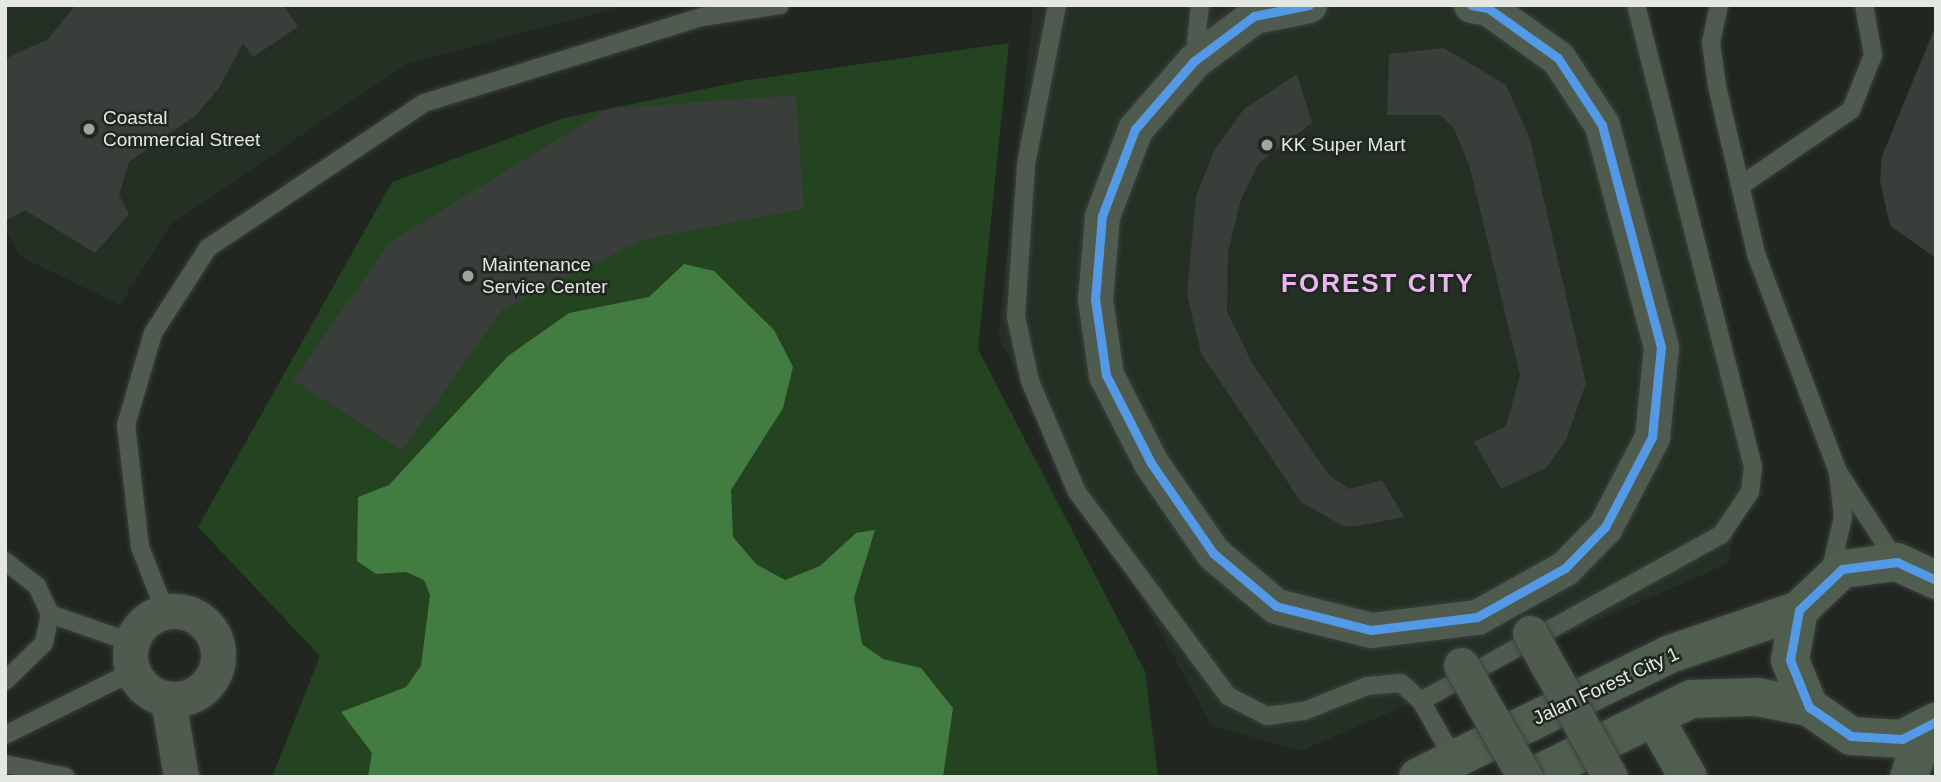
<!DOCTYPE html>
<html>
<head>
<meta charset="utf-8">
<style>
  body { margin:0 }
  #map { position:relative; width:1941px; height:782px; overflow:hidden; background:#212621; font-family:Helvetica,sans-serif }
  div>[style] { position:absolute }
  .built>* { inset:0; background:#253024 }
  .green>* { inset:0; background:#234321 }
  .water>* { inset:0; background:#437c40 }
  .building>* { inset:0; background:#3a3e3a }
  .roads { filter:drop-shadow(0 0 2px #3d403d) drop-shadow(0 0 2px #3d403d) }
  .lane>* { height:18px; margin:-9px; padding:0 9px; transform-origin:9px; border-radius:9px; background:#4f5b4f }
  .street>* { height:35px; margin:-17.5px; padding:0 17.5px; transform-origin:17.5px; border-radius:17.5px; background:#4f5b4f }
  .street>.ring { margin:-17.5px; padding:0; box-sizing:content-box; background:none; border:35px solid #4f5b4f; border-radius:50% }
  .secondary>* { height:38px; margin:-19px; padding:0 19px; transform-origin:19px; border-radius:19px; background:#4f5e4e }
  .bridges { filter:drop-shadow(0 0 2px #3d403d) drop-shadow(0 0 2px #3d403d) }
  .street-bridge>* { height:35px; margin:-17.5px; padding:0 17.5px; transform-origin:17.5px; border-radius:17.5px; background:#4f5b4f }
  .cycleway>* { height:9px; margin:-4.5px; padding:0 4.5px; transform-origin:4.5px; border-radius:4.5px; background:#5399e6 }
  .dots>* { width:19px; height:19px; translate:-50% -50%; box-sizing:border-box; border:4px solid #202720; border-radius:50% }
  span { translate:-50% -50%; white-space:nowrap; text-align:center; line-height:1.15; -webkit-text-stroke:5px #202720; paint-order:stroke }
  .poi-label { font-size:19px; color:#e4e8e3 }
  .left { translate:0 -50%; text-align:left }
  .street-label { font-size:19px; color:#e4e8e3 }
  .district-label { font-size:26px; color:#ebb5f1; font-weight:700; letter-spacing:2px }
  .frame { position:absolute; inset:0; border:7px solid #e4e8e3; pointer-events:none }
</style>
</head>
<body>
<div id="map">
  <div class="built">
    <i style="clip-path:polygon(5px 5px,627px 5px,406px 64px,171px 224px,120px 305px,20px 256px,5px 228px)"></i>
    <i style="clip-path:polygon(1033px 5px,1627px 5px,1745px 468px,1729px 563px,1301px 751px,1212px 726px,998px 337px)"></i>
  </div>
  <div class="green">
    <i style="clip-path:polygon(1009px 43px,978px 349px,1145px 671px,1158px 777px,272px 777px,320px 656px,198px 527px,392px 182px,564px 118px,748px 80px)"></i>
  </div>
  <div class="water">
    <i style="clip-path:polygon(684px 264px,714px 271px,774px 330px,793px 367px,783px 408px,731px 490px,733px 537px,756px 564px,785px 580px,820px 566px,856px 533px,875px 530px,854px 598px,862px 644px,883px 659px,921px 668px,953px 708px,943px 777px,368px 777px,372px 753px,341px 712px,406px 687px,421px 666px,430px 595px,424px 580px,406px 572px,376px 574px,357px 561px,358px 497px,389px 485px,508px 356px,569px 313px,649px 297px)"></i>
  </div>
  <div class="building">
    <i style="clip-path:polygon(76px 5px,283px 5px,298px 27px,253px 57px,243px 43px,219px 88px,196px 115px,129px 162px,119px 195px,129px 214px,95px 253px,25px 210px,5px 221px,5px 59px,48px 39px)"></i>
    <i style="clip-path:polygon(1936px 25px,1936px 258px,1890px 226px,1880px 181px,1882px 156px)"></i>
    <i style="clip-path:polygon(1444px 48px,1506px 85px,1530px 139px,1586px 383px,1566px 440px,1546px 468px,1501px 489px,1474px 442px,1506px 426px,1520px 375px,1470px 168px,1454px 128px,1440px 115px,1387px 115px,1389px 54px)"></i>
    <i style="clip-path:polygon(1297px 74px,1312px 123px,1259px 163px,1241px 199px,1228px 252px,1227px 311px,1252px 363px,1328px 474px,1349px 489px,1382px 480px,1404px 517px,1358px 526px,1343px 526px,1301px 502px,1201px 353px,1187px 294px,1196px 196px,1215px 149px,1244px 109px)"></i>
    <i style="clip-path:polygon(796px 95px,804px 209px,645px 239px,503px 309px,402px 450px,293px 380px,389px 243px,607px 109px)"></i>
  </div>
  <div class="roads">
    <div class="lane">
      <i style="left:1057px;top:5px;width:163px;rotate:101deg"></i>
      <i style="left:1026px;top:165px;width:152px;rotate:93.8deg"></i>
      <i style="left:1016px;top:317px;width:66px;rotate:77.7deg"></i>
      <i style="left:1030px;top:381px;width:121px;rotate:67.1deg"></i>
      <i style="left:1077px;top:492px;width:254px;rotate:53.5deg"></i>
      <i style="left:1228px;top:696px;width:44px;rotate:27.1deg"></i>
      <i style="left:1267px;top:716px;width:37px;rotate:-8deg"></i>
      <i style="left:1304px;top:711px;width:68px;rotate:-21.6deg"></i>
      <i style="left:1367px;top:686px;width:34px;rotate:-5deg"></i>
      <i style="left:1401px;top:683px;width:27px;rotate:42deg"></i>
      <i style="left:1421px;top:701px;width:67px;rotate:60.4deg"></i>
      <i style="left:1719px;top:5px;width:38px;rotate:102deg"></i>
      <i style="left:1711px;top:42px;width:44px;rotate:82.2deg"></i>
      <i style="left:1717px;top:86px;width:172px;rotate:76.9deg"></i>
      <i style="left:1756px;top:254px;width:233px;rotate:69.4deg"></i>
      <i style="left:1194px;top:61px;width:56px;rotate:-83.9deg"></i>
      <i style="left:1740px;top:186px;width:135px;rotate:-34.4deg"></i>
      <i style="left:1851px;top:110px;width:59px;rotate:-68.2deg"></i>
      <i style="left:1873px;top:55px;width:51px;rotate:-100.2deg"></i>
      <i style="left:5px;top:561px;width:41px;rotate:38deg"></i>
      <i style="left:37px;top:586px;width:31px;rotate:65deg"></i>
      <i style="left:50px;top:614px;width:30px;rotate:102deg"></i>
      <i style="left:44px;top:643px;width:54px;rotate:135.7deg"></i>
      <i style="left:1830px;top:573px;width:57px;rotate:-76.9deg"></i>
      <i style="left:1843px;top:517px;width:45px;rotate:-96.3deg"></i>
      <i style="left:1838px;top:472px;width:108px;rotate:56.8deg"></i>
      <i style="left:165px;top:611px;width:69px;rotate:-111.3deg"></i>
      <i style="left:140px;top:547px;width:123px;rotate:-96.5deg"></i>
      <i style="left:126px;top:425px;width:96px;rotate:-73.6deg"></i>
      <i style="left:153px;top:333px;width:101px;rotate:-57.1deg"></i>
      <i style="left:208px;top:248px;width:260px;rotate:-33.9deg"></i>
      <i style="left:424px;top:103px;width:291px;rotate:-17.2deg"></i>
      <i style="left:702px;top:17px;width:79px;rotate:-8.7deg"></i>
      <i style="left:50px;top:614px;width:86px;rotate:19.1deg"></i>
      <i style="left:1421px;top:701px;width:343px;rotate:-29deg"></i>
      <i style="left:1721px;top:535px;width:52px;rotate:-56deg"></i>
      <i style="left:1750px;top:492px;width:25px;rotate:-83deg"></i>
      <i style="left:1753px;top:467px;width:477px;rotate:-104.2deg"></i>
      <i style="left:5px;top:735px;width:142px;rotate:-26.4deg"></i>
      <i style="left:5px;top:764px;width:62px;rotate:12deg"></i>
    </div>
    <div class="street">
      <i style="left:1309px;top:5px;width:56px;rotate:168.7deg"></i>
      <i style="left:1254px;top:16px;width:75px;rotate:143.1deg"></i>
      <i style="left:1194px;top:61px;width:90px;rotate:130.9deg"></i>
      <i style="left:1135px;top:129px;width:93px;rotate:110.8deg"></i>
      <i style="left:1102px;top:216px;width:83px;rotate:94.8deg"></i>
      <i style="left:1095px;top:299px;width:77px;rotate:81.8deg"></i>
      <i style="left:1106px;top:375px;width:99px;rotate:62.9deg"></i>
      <i style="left:1151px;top:463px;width:109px;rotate:55.4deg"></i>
      <i style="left:1213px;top:553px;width:82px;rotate:40.1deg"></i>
      <i style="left:1276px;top:606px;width:98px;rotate:14.2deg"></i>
      <i style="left:1371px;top:630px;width:107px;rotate:-7deg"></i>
      <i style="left:1477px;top:617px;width:101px;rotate:-29.1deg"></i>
      <i style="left:1565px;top:568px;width:57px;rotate:-45.7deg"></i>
      <i style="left:1605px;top:527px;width:102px;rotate:-62.4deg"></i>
      <i style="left:1652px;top:437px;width:90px;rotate:-84.3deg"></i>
      <i style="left:1661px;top:347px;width:230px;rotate:-104.9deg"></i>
      <i style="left:1602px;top:125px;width:80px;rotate:-123.3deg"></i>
      <i style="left:1558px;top:58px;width:86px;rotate:-144.5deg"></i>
      <i style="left:1488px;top:8px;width:17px;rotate:-170deg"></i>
      <i class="ring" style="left:130px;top:611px;width:53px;height:53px"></i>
      <i style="left:168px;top:700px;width:78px;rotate:80.4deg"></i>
    </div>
    <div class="secondary">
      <i style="left:1936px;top:580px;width:43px;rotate:-155.2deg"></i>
      <i style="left:1897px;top:562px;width:55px;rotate:172.7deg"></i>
      <i style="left:1842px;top:569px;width:59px;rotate:136.4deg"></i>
      <i style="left:1799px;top:610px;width:51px;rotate:100.2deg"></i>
      <i style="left:1790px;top:660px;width:51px;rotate:68deg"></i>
      <i style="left:1809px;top:707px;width:51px;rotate:34.6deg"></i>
      <i style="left:1851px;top:736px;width:51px;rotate:3.4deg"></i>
      <i style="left:1902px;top:739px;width:38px;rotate:-27deg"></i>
      <i style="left:1654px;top:717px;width:69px;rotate:60.5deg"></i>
      <i style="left:1418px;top:777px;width:280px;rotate:-26deg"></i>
      <i style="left:1670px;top:654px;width:136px;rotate:-18.8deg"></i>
      <i style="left:1532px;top:777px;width:177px;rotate:-26.1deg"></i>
      <i style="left:1691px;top:699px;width:66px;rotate:-1.7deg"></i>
      <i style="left:1757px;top:697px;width:53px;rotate:10.9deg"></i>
      <i style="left:1909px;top:777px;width:51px;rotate:-70.5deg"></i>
    </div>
  </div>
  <div class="bridges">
    <div class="street-bridge">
      <i style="left:1530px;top:633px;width:165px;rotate:60.9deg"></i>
      <i style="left:1461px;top:665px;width:129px;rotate:60.3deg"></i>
    </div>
  </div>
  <div class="cycleway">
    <i style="left:1309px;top:5px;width:56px;rotate:168.7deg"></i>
    <i style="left:1254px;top:16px;width:75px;rotate:143.1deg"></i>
    <i style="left:1194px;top:61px;width:90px;rotate:130.9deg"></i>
    <i style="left:1135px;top:129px;width:93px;rotate:110.8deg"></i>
    <i style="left:1102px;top:216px;width:83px;rotate:94.8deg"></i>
    <i style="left:1095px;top:299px;width:77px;rotate:81.8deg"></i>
    <i style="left:1106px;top:375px;width:99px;rotate:62.9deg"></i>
    <i style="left:1151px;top:463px;width:109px;rotate:55.4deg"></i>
    <i style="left:1213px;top:553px;width:82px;rotate:40.1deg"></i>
    <i style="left:1276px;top:606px;width:98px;rotate:14.2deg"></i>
    <i style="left:1371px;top:630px;width:107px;rotate:-7deg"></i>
    <i style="left:1477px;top:617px;width:101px;rotate:-29.1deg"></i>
    <i style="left:1565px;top:568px;width:57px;rotate:-45.7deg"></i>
    <i style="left:1605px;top:527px;width:102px;rotate:-62.4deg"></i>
    <i style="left:1652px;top:437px;width:90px;rotate:-84.3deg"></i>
    <i style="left:1661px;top:347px;width:230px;rotate:-104.9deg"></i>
    <i style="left:1602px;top:125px;width:80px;rotate:-123.3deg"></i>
    <i style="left:1558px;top:58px;width:86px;rotate:-144.5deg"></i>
    <i style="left:1488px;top:8px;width:17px;rotate:-170deg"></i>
    <i style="left:1936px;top:580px;width:43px;rotate:-155.2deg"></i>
    <i style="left:1897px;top:562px;width:55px;rotate:172.7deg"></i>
    <i style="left:1842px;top:569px;width:59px;rotate:136.4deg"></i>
    <i style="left:1799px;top:610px;width:51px;rotate:100.2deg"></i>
    <i style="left:1790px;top:660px;width:51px;rotate:68deg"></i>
    <i style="left:1809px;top:707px;width:51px;rotate:34.6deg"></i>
    <i style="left:1851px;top:736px;width:51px;rotate:3.4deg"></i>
    <i style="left:1902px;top:739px;width:38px;rotate:-27deg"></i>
  </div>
  <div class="dots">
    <i style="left:89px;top:129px;background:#a0a49f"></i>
    <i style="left:1267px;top:145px;background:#a0a49f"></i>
    <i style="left:468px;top:276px;background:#a0a49f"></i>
  </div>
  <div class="poi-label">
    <span class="left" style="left:103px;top:129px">Coastal<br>Commercial Street</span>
    <span class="left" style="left:1281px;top:145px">KK Super Mart</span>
    <span class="left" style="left:482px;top:276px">Maintenance<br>Service Center</span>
  </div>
  <div class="street-label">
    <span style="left:1606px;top:686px;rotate:-25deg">Jalan Forest City 1</span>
  </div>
  <div class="district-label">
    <span style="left:1378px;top:284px">FOREST CITY</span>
  </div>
  <div class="frame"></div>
</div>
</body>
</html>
